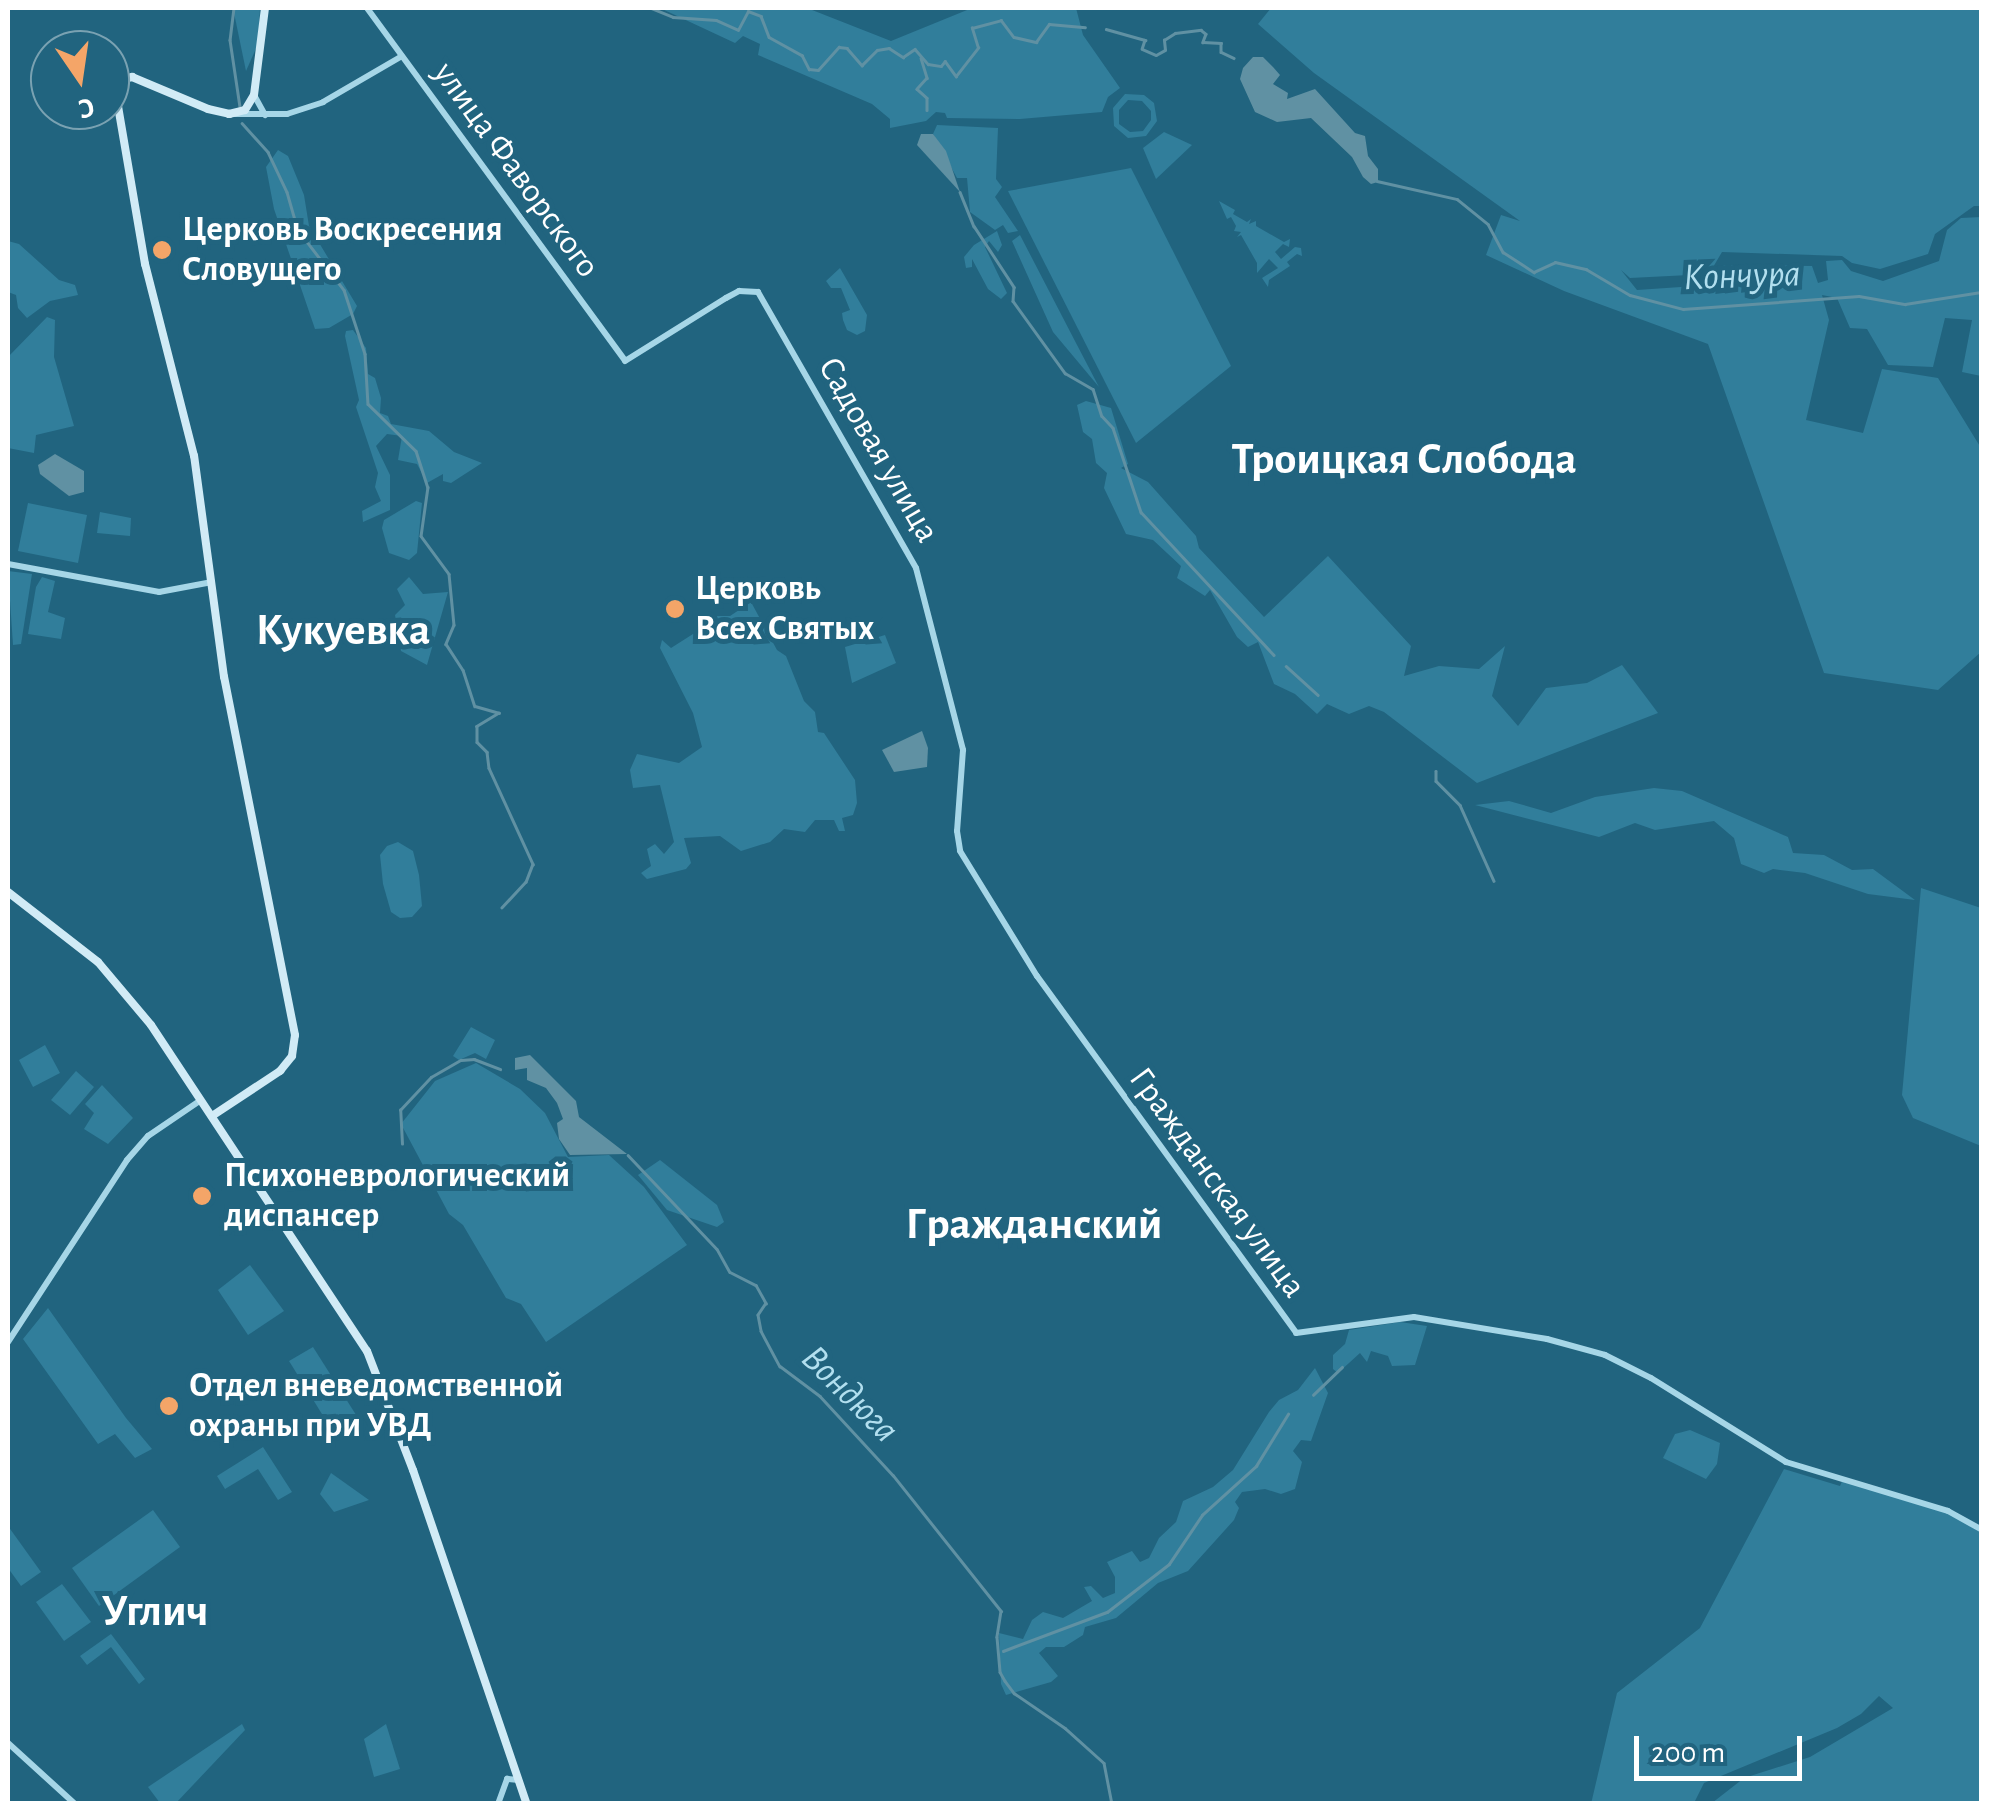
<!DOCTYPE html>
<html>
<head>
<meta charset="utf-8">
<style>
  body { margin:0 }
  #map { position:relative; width:1989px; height:1811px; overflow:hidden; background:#21647f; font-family:"Alegreya Sans",sans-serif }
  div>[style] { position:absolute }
  .green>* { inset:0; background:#317e9b }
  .water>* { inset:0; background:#6091a3 }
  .stream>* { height:2.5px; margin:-1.25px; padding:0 1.25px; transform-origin:1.25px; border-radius:1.25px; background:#6091a3 }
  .tertiary>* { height:6px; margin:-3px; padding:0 3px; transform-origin:3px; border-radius:3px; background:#a6d6e7 }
  .secondary>* { height:8px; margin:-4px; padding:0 4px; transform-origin:4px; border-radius:4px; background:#d1ebf6 }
  .dots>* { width:28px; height:28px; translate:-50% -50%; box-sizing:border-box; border:5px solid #21647f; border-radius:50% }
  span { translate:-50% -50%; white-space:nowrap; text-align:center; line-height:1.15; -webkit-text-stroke:10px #21647f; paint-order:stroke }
  .street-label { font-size:35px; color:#fff }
  .poi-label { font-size:35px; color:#fff; font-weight:700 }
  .left { translate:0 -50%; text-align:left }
  .water-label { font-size:38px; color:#b2dfef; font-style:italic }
  .district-label { font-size:45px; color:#fff; font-weight:700 }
  .frame { position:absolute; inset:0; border:10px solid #fff; pointer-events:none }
  .north { position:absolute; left:30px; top:30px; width:100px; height:100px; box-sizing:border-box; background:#21647f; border:2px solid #7aa2b2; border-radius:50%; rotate:167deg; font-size:28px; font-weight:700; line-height:40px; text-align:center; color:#fff }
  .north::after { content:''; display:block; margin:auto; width:35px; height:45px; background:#f4a568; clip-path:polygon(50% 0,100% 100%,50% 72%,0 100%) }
  .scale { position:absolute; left:1634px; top:1736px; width:168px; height:45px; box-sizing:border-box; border:5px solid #fff; border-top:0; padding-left:12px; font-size:30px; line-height:35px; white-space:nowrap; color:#fff; -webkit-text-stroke:8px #21647f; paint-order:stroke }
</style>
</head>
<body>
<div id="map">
  <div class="green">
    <i style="clip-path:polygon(233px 8px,260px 8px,258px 44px,246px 71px)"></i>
    <i style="clip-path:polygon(660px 8px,807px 8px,891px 41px,972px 8px,1076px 8px,1083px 35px,1120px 88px,1108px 97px,1102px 112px,1020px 119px,947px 118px,945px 113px,936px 112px,926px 121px,890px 128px,890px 119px,872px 104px,758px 55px,760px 44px,743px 36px,735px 43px)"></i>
    <i style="clip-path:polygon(1271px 8px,1981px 8px,1981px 206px,1974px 206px,1935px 234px,1928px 254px,1880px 269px,1852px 263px,1842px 256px,1722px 252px,1709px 274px,1630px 278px,1621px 270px,1637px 290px,1710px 285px,1724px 265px,1812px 266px,1818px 283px,1828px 280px,1826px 261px,1842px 260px,1851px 271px,1883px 281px,1939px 261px,1947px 230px,1961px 218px,1981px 217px,1981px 376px,1962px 372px,1972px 320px,1945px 318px,1933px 367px,1888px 365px,1867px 329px,1850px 328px,1837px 298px,1822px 295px,1829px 320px,1806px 420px,1863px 433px,1882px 369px,1938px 378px,1981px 448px,1981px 652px,1938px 690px,1824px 673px,1708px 344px,1564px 291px,1486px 255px,1501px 215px,1520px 221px,1314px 73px,1258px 24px)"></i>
    <i style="clip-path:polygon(evenodd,1125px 94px,1144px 95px,1154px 103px,1157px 121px,1146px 136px,1128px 138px,1114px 126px,1113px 108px,1125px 94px,1128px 100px,1142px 101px,1151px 111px,1151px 120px,1143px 131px,1130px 132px,1119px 124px,1119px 110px,1128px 100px)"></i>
    <i style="clip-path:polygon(937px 125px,998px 128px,996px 179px,1002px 187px,995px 197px,1018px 231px,1008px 233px,1003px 225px,995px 230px,970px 212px,967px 178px,957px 178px,933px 134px)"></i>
    <i style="clip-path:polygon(1164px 132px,1192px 145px,1156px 179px,1143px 148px)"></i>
    <i style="clip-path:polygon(278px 150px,288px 156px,304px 195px,309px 226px,357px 306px,353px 314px,329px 328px,315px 329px,274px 209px,266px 167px)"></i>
    <i style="clip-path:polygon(1131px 168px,1231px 366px,1136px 443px,1008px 191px)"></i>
    <i style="clip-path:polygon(1219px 201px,1235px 210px,1233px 214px,1247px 222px,1251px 219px,1249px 224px,1256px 221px,1256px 226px,1284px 242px,1290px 239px,1289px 247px,1283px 244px,1275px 252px,1281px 259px,1295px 247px,1301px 248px,1302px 256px,1297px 254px,1287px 262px,1290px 266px,1269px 280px,1268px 287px,1262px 278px,1278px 268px,1269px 259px,1257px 273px,1257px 263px,1241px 235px,1237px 237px,1241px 232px,1234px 231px,1236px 226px,1231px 217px,1227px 219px)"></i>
    <i style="clip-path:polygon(997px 231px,1002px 245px,998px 252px,989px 241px,985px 247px,1007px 293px,1001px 299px,988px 289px,972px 259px,972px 267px,966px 268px,964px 257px,974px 245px)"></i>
    <i style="clip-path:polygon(1020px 235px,1076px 343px,1099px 387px,1053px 332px,1012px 241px)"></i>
    <i style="clip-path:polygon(8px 241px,19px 244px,59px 280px,75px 285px,78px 295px,50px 301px,27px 318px,18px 308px,16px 295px,8px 292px)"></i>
    <i style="clip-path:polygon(840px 268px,867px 315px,865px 331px,857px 335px,847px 330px,843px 320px,842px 313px,850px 310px,841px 288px,831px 288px,826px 281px)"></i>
    <i style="clip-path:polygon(47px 317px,55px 320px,54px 357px,74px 426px,36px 435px,34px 453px,8px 448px,8px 357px)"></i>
    <i style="clip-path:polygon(353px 330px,366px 348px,368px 374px,375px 378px,381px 398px,380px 413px,388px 416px,391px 424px,429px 431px,454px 452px,482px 463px,451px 483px,443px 481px,443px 474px,427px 483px,417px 464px,398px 460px,402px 436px,387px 434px,376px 446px,390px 475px,390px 510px,363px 522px,362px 511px,381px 501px,375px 487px,378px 473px,356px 407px,359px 400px,345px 336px,346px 331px)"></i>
    <i style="clip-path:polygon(1086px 401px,1111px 408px,1128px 464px,1121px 468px,1148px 482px,1196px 536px,1199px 548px,1264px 617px,1328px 556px,1411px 646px,1404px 676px,1439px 666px,1479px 669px,1505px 646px,1492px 696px,1518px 726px,1546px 688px,1587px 683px,1622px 665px,1658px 713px,1477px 783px,1384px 712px,1369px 706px,1349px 714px,1327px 704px,1317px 714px,1295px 694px,1274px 684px,1258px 642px,1248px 647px,1237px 637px,1210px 590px,1205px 596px,1177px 578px,1181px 566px,1153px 540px,1126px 534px,1104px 488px,1107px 473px,1096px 463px,1092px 439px,1083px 432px,1077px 405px)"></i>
    <i style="clip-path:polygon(416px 501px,422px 503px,417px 553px,409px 560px,389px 553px,382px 528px,384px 520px)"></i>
    <i style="clip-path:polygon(28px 503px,87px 515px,78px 563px,18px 551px)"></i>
    <i style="clip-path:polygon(100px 512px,131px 518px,130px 536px,97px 533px)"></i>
    <i style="clip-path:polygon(8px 571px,32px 574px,21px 644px,13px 645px)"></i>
    <i style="clip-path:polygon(42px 577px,55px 581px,48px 612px,65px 618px,61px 639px,28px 634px,36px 587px)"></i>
    <i style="clip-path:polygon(409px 577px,423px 594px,448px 592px,427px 665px,401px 651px,395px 615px,405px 605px,397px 589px)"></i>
    <i style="clip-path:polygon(751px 602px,777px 650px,786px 656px,804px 701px,815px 712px,818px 732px,824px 733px,855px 780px,857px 803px,853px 815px,842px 818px,845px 831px,839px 831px,834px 820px,815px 820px,805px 832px,784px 829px,770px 842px,741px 851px,720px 836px,684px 838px,691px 863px,686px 869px,647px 879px,641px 873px,651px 866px,647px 849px,655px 844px,664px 854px,674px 842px,660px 785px,633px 788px,630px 770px,637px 754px,679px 763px,702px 747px,693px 713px,660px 648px,662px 640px,671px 648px,693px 634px,706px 632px,717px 616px,730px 616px)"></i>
    <i style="clip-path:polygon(885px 635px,896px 663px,852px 683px,845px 647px)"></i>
    <i style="clip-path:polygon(1654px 788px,1682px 791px,1788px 837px,1793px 853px,1824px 855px,1852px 870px,1873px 869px,1915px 900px,1868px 894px,1805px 873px,1773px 869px,1764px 873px,1741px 864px,1734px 838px,1714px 821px,1655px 830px,1635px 823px,1599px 837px,1475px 805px,1509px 801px,1551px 813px,1595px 797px)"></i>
    <i style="clip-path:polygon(398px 842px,413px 851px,419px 875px,422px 906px,412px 917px,400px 918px,391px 912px,383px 884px,380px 855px,387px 846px)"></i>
    <i style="clip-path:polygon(1921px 888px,1981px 908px,1981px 1146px,1913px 1118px,1902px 1095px)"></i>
    <i style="clip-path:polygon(471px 1027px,495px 1040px,486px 1059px,475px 1053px,459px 1060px,453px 1056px)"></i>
    <i style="clip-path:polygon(45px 1045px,60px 1073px,33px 1087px,19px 1060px)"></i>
    <i style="clip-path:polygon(476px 1063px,520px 1089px,545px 1113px,568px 1157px,609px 1155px,644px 1187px,687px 1245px,546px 1342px,521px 1304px,506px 1298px,463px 1225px,449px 1214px,401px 1124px,435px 1081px)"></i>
    <i style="clip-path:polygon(76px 1071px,94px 1087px,70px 1115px,51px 1100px)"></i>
    <i style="clip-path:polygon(102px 1085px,133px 1118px,108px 1144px,84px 1129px,94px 1113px,85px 1104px)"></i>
    <i style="clip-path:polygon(660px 1160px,717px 1205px,724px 1222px,717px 1227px,667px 1210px,638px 1175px)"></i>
    <i style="clip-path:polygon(250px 1265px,284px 1311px,248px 1335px,218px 1290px)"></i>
    <i style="clip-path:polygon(48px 1308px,126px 1418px,152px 1449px,135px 1458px,115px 1434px,98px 1444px,23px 1339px)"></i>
    <i style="clip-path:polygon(1400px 1322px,1427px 1326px,1415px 1365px,1392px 1366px,1388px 1356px,1371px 1351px,1367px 1362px,1360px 1353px,1338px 1373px,1333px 1369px,1333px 1355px,1345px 1344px,1349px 1330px)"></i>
    <i style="clip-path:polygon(313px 1347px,358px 1418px,335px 1435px,289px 1361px)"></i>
    <i style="clip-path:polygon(1315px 1368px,1328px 1393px,1311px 1441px,1301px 1440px,1293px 1451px,1302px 1462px,1295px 1489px,1281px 1494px,1265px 1489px,1242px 1492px,1235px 1502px,1239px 1508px,1234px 1520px,1188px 1571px,1158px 1583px,1116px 1618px,1085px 1627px,1083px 1635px,1064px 1647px,1046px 1647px,1039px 1653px,1058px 1676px,1051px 1682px,1006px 1695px,1001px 1684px,999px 1633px,1023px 1639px,1032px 1620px,1043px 1612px,1063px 1618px,1092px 1601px,1084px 1587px,1091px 1586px,1103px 1598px,1115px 1593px,1115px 1577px,1107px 1562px,1132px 1551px,1140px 1562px,1149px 1558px,1159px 1538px,1176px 1522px,1183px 1501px,1213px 1487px,1233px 1470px,1269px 1412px,1279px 1400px,1298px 1390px)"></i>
    <i style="clip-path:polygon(1690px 1430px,1720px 1443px,1717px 1464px,1706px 1479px,1663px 1458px,1675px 1434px)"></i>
    <i style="clip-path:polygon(263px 1447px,292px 1492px,278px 1500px,258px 1469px,225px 1489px,217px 1476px)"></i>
    <i style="clip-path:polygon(1784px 1469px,1840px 1486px,1843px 1479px,1948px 1511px,1981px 1533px,1981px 1803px,1712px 1803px,1744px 1778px,1810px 1757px,1893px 1708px,1879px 1696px,1861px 1714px,1837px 1728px,1704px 1783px,1694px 1803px,1591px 1804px,1617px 1693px,1700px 1628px)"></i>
    <i style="clip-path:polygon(331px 1473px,369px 1500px,334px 1512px,320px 1494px)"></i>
    <i style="clip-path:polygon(153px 1510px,180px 1547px,99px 1606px,72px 1568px)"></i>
    <i style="clip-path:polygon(8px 1526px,41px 1572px,21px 1586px,8px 1568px)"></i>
    <i style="clip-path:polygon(62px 1584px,91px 1622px,64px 1641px,36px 1602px)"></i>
    <i style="clip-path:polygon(111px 1634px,145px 1679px,139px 1684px,111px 1647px,87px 1665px,80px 1656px)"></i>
    <i style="clip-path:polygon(242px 1724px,245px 1730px,176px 1803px,160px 1803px,148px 1787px)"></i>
    <i style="clip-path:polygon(386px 1724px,400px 1769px,374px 1777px,364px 1739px)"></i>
  </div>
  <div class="water">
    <i style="clip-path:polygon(1253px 57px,1263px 57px,1273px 67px,1280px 75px,1273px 84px,1288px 93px,1287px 99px,1315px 89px,1355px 133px,1365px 136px,1368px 156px,1378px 169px,1378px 182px,1371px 184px,1363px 177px,1352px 157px,1311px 118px,1277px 122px,1255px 112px,1240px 79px,1243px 68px)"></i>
    <i style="clip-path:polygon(921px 134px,933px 134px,946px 151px,960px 192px,917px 145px)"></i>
    <i style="clip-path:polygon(55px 454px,84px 471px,84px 492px,69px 496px,40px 474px,38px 465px)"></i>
    <i style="clip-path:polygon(922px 731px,928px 748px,927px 767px,894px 772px,882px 750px)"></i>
    <i style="clip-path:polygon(530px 1055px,576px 1101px,579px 1117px,627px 1154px,570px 1155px,559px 1139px,557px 1123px,563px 1119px,557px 1103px,546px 1088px,527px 1080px,527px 1068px,515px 1070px,515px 1058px)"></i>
  </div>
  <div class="stream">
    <i style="left:234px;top:8px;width:32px;rotate:97deg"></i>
    <i style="left:230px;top:40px;width:68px;rotate:81.5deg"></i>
    <i style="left:651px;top:8px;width:24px;rotate:22deg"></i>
    <i style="left:673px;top:17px;width:43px;rotate:4deg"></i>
    <i style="left:716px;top:20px;width:24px;rotate:24deg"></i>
    <i style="left:738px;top:30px;width:21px;rotate:-62deg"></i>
    <i style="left:748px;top:11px;width:14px;rotate:21deg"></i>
    <i style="left:761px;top:16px;width:22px;rotate:69deg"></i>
    <i style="left:769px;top:37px;width:38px;rotate:29deg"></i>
    <i style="left:802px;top:55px;width:16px;rotate:63deg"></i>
    <i style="left:809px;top:69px;width:9px;rotate:6deg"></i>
    <i style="left:818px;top:70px;width:31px;rotate:-48deg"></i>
    <i style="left:839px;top:47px;width:8px;rotate:7deg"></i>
    <i style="left:847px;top:48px;width:23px;rotate:49deg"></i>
    <i style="left:862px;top:65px;width:21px;rotate:-45deg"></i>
    <i style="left:877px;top:50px;width:12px;rotate:-9deg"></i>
    <i style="left:889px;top:48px;width:17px;rotate:33deg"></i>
    <i style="left:903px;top:57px;width:14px;rotate:-34deg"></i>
    <i style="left:915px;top:49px;width:20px;rotate:49deg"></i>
    <i style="left:928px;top:64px;width:13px;rotate:9deg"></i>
    <i style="left:941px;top:66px;width:6px;rotate:-51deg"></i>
    <i style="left:945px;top:61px;width:19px;rotate:54deg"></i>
    <i style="left:956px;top:76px;width:36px;rotate:-52deg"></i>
    <i style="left:978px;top:48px;width:21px;rotate:-107deg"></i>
    <i style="left:972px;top:28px;width:30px;rotate:-15deg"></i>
    <i style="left:1001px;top:20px;width:21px;rotate:53deg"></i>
    <i style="left:1014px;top:37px;width:23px;rotate:13deg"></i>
    <i style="left:1036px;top:42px;width:22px;rotate:-54deg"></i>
    <i style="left:1049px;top:24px;width:36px;rotate:5deg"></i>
    <i style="left:1106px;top:29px;width:41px;rotate:15.8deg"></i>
    <i style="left:1145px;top:40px;width:9px;rotate:108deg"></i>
    <i style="left:1142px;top:49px;width:15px;rotate:23deg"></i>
    <i style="left:1156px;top:55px;width:10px;rotate:-29deg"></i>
    <i style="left:1165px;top:50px;width:10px;rotate:-96deg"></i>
    <i style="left:1164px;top:40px;width:13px;rotate:-32deg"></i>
    <i style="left:1175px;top:33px;width:26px;rotate:-7deg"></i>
    <i style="left:1201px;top:30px;width:6px;rotate:39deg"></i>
    <i style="left:1206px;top:34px;width:9px;rotate:111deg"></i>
    <i style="left:1203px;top:42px;width:18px;rotate:3deg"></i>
    <i style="left:1221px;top:43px;width:9px;rotate:90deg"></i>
    <i style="left:1221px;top:52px;width:14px;rotate:25deg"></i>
    <i style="left:921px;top:58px;width:21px;rotate:73deg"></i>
    <i style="left:927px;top:78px;width:15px;rotate:132deg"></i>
    <i style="left:917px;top:89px;width:13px;rotate:42deg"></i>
    <i style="left:927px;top:98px;width:12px;rotate:90deg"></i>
    <i style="left:242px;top:123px;width:39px;rotate:48deg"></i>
    <i style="left:268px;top:152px;width:44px;rotate:64.6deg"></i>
    <i style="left:287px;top:192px;width:40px;rotate:74deg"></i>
    <i style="left:298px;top:230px;width:76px;rotate:52.5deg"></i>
    <i style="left:344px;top:290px;width:67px;rotate:71.8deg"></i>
    <i style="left:365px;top:354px;width:50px;rotate:86.6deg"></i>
    <i style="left:368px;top:404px;width:67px;rotate:44.4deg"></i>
    <i style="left:416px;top:451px;width:38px;rotate:72deg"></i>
    <i style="left:428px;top:487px;width:49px;rotate:98.1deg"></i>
    <i style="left:421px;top:536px;width:47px;rotate:53.6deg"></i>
    <i style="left:449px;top:574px;width:51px;rotate:84.4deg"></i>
    <i style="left:454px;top:625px;width:21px;rotate:113deg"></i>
    <i style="left:446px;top:644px;width:31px;rotate:57deg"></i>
    <i style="left:463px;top:670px;width:38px;rotate:72deg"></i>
    <i style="left:475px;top:706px;width:25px;rotate:16deg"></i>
    <i style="left:499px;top:713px;width:26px;rotate:149deg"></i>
    <i style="left:477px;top:726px;width:16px;rotate:90deg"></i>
    <i style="left:477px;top:742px;width:14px;rotate:45deg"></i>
    <i style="left:487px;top:752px;width:16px;rotate:83deg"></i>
    <i style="left:489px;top:768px;width:106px;rotate:65.4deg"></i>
    <i style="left:533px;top:864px;width:19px;rotate:111deg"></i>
    <i style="left:526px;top:882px;width:35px;rotate:133deg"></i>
    <i style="left:1377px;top:181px;width:82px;rotate:12.7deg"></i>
    <i style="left:1457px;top:199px;width:40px;rotate:39deg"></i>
    <i style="left:1488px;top:224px;width:32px;rotate:62deg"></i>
    <i style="left:1503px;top:252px;width:37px;rotate:33deg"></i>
    <i style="left:1534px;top:272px;width:23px;rotate:-25deg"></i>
    <i style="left:1555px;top:262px;width:32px;rotate:13deg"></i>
    <i style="left:1586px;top:269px;width:51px;rotate:30.6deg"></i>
    <i style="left:1630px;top:295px;width:55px;rotate:14.8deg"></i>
    <i style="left:1683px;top:309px;width:176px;rotate:-4.2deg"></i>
    <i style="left:1859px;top:296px;width:47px;rotate:9.9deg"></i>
    <i style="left:1905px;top:304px;width:78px;rotate:-8.9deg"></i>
    <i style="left:960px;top:192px;width:37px;rotate:68deg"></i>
    <i style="left:974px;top:226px;width:73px;rotate:56.7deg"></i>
    <i style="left:1014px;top:287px;width:14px;rotate:94deg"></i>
    <i style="left:1013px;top:301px;width:89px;rotate:54.2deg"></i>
    <i style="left:1065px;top:373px;width:32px;rotate:30deg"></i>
    <i style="left:1093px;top:389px;width:28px;rotate:72deg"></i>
    <i style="left:1102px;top:416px;width:16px;rotate:47deg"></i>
    <i style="left:1113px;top:428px;width:89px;rotate:71.6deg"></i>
    <i style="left:1141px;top:512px;width:195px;rotate:47.1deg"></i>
    <i style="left:1286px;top:666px;width:43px;rotate:42.2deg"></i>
    <i style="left:1436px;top:771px;width:10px;rotate:90deg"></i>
    <i style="left:1436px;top:781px;width:34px;rotate:45deg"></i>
    <i style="left:1460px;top:805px;width:83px;rotate:65.9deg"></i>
    <i style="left:402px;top:1144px;width:34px;rotate:-93deg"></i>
    <i style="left:400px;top:1110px;width:45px;rotate:-46.8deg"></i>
    <i style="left:431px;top:1077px;width:34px;rotate:-30deg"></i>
    <i style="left:461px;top:1060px;width:13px;rotate:-4deg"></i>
    <i style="left:474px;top:1059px;width:28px;rotate:21deg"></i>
    <i style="left:628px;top:1155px;width:129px;rotate:46.6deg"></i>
    <i style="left:717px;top:1249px;width:26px;rotate:61deg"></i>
    <i style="left:730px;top:1272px;width:29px;rotate:27deg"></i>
    <i style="left:756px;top:1285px;width:21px;rotate:61deg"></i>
    <i style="left:766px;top:1303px;width:14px;rotate:124deg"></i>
    <i style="left:758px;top:1315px;width:16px;rotate:79deg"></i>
    <i style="left:761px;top:1331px;width:40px;rotate:62deg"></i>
    <i style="left:780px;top:1366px;width:50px;rotate:36.9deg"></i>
    <i style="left:820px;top:1396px;width:108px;rotate:47.3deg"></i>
    <i style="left:893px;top:1475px;width:174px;rotate:51.5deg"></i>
    <i style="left:1001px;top:1611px;width:26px;rotate:99deg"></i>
    <i style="left:997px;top:1637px;width:35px;rotate:85deg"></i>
    <i style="left:1000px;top:1672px;width:10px;rotate:61deg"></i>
    <i style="left:1005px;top:1681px;width:15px;rotate:53deg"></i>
    <i style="left:1014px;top:1693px;width:62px;rotate:34.5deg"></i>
    <i style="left:1065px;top:1728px;width:52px;rotate:41.9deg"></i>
    <i style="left:1104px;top:1763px;width:42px;rotate:79deg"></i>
    <i style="left:1313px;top:1395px;width:40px;rotate:-44deg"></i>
    <i style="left:1003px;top:1651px;width:111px;rotate:-20.6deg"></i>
    <i style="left:1107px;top:1612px;width:78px;rotate:-37.7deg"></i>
    <i style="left:1169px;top:1564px;width:59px;rotate:-56deg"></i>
    <i style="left:1202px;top:1515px;width:73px;rotate:-42.2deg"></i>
    <i style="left:1256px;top:1466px;width:61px;rotate:-58.4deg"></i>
  </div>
  <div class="tertiary">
    <i style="left:367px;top:8px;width:437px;rotate:53.8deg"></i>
    <i style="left:625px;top:361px;width:119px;rotate:-32deg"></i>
    <i style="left:726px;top:298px;width:15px;rotate:-28deg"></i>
    <i style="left:739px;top:291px;width:19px;rotate:3deg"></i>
    <i style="left:758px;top:292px;width:318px;rotate:60.2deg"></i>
    <i style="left:916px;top:568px;width:188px;rotate:75.5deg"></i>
    <i style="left:963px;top:750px;width:81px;rotate:94.2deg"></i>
    <i style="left:957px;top:831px;width:20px;rotate:81deg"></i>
    <i style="left:960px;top:851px;width:147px;rotate:58.4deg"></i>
    <i style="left:1037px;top:976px;width:441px;rotate:54deg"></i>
    <i style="left:1296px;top:1333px;width:119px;rotate:-7.7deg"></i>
    <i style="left:1414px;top:1317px;width:135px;rotate:9.4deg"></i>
    <i style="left:1547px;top:1339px;width:60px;rotate:15.4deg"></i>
    <i style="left:1605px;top:1355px;width:51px;rotate:26.6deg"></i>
    <i style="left:1651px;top:1378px;width:159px;rotate:31.9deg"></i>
    <i style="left:1786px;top:1462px;width:169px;rotate:16.8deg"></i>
    <i style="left:1948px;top:1511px;width:39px;rotate:29deg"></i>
    <i style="left:254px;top:95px;width:23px;rotate:61deg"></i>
    <i style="left:233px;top:114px;width:54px"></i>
    <i style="left:287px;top:114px;width:38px;rotate:-18deg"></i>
    <i style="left:323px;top:102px;width:91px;rotate:-30.2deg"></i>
    <i style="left:8px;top:564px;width:154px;rotate:10.5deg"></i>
    <i style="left:159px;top:592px;width:54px;rotate:-10.7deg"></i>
    <i style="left:8px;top:1342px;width:217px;rotate:-56.8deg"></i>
    <i style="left:127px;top:1160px;width:32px;rotate:-49deg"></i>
    <i style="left:148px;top:1136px;width:64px;rotate:-34.2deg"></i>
    <i style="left:8px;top:1743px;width:91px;rotate:42.3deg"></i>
    <i style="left:498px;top:1804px;width:27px;rotate:-70deg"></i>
    <i style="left:507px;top:1779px;width:12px;rotate:5deg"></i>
  </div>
  <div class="secondary">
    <i style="left:8px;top:892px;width:114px;rotate:37.9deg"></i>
    <i style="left:98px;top:962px;width:82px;rotate:49.9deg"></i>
    <i style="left:151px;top:1025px;width:391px;rotate:56.5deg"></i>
    <i style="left:367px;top:1351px;width:128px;rotate:68.9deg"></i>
    <i style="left:413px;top:1470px;width:353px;rotate:71.2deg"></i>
    <i style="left:212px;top:1116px;width:82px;rotate:-33.5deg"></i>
    <i style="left:280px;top:1071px;width:19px;rotate:-51deg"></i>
    <i style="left:292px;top:1056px;width:21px;rotate:-82deg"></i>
    <i style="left:295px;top:1035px;width:365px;rotate:-101.2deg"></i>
    <i style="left:224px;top:677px;width:223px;rotate:-97.7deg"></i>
    <i style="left:194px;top:456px;width:198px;rotate:-104.3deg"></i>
    <i style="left:145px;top:264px;width:179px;rotate:-99.7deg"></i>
    <i style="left:115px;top:88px;width:8px;rotate:-67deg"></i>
    <i style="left:118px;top:81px;width:15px;rotate:-16deg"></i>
    <i style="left:132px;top:77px;width:82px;rotate:22.8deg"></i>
    <i style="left:208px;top:109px;width:22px;rotate:13deg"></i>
    <i style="left:229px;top:114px;width:16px;rotate:-14deg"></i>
    <i style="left:245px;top:110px;width:17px;rotate:-59deg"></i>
    <i style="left:254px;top:95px;width:88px;rotate:-82.8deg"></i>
  </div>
  <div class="dots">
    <i style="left:162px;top:250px;background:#f4a568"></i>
    <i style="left:675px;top:609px;background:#f4a568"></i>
    <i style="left:202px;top:1196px;background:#f4a568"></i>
    <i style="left:169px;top:1406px;background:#f4a568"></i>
  </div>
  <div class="street-label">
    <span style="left:516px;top:170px;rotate:54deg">улица Фаворского</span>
    <span style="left:878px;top:450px;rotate:60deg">Садовая улица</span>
    <span style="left:1217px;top:1183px;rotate:54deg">Гражданская улица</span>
  </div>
  <div class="poi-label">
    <span class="left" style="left:182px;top:250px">Церковь Воскресения<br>Словущего</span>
    <span class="left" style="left:695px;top:609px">Церковь<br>Всех Святых</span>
    <span class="left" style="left:224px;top:1196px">Психоневрологический<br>диспансер</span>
    <span class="left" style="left:189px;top:1406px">Отдел вневедомственной<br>охраны при УВД</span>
  </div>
  <div class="water-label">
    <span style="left:1742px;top:277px;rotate:-2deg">Кончура</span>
    <span style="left:849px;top:1395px;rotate:45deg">Вондюга</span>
  </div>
  <div class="district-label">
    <span style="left:1404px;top:460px">Троицкая Слобода</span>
    <span style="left:343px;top:631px">Кукуевка</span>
    <span style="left:1034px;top:1225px">Гражданский</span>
    <span style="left:155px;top:1612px">Углич</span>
  </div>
  <div class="frame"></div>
  <div class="north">С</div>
  <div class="scale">200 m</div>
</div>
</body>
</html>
